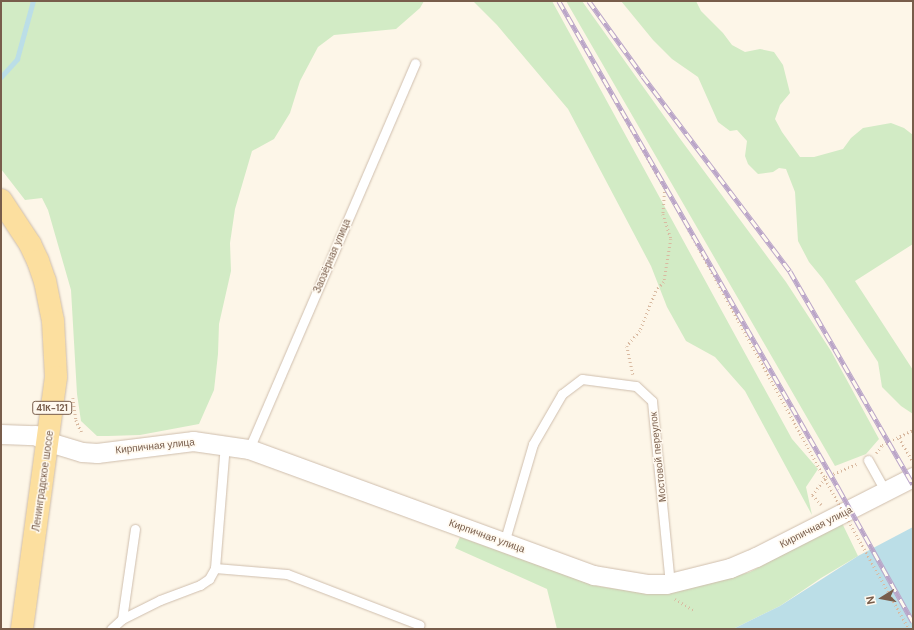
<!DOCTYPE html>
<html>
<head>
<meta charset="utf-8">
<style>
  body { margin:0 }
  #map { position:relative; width:914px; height:630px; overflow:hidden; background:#fdf6e8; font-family:"DM Sans",sans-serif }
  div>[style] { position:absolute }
  .green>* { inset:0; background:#d2ebc5 }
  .water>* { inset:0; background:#bbdee7 }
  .stream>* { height:4.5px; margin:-2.25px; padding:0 2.25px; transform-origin:2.25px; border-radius:2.25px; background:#bbdee7 }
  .path>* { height:2.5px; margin-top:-1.25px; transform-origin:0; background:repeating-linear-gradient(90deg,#d9baa1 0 1px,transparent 0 4px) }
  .roads { filter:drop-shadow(0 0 1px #cfbead) drop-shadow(0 0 1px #cfbead) }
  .lane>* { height:9px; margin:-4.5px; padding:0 4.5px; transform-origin:4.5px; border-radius:4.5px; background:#fff }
  .street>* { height:19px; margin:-9.5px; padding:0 9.5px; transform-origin:9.5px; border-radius:9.5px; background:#fff }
  .primary>* { height:22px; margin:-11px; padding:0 11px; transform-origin:11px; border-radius:11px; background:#fcdf9f }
  .rail>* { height:4.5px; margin-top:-2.25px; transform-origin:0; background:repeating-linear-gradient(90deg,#fff9ef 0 9px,#baa5c8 0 18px); box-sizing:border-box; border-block:1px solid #baa5c8 }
  .path-bridge>* { height:2.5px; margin-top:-1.25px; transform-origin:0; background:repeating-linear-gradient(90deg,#d9baa1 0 1px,transparent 0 4px) }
  span { translate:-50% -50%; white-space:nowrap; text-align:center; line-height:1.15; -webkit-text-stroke:3px #fff9ef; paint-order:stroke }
  .shield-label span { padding:1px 3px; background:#fff9ef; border:1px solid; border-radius:3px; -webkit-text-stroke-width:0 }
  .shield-label { font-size:9px; color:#785d4b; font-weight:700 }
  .street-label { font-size:10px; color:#785d4b }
  .frame { position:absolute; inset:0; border:2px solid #785d4b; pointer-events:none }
  .north { position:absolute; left:862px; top:578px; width:40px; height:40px; -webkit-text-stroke:3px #fff9ef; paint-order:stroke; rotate:259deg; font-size:11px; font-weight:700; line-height:16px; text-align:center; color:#785d4b }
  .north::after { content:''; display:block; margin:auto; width:14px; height:18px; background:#785d4b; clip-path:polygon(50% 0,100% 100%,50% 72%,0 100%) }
</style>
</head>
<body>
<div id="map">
  <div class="green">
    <i style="clip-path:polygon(1px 1px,424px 1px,420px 8px,396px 29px,334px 35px,318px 47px,300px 81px,290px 113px,274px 139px,252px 151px,235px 209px,230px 243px,231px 271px,219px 324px,218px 354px,214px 390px,199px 424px,140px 435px,108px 436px,97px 436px,81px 421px,77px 394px,71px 290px,48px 210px,42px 198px,25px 200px,1px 169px)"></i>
    <i style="clip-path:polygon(473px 1px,552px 1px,792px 439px,818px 469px,806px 487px,812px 515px,745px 391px,715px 357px,686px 341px,667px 307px,651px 266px,568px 109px,497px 25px)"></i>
    <i style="clip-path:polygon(566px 1px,582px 1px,681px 140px,786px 282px,831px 351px,879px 439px,866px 454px,835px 466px)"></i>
    <i style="clip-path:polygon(621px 1px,696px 1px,701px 11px,723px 33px,732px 45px,745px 52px,760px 49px,774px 52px,783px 65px,790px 93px,780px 105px,775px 119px,782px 132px,800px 157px,814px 157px,843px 149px,851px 138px,863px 128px,891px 123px,904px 128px,913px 135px,913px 244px,855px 281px,913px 370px,913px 414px,901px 406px,882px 387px,878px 362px,823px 279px,809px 262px,798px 241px,795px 192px,786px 169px,779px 168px,773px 172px,758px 174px,748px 164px,745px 156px,747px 141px,737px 130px,730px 131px,718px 122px,698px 77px,672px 59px,653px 40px)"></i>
    <i style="clip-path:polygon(842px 523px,858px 556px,821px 578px,780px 606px,733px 629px,557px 629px,547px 589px,455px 548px,460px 537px,597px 586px,651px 594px,711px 583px,750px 572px)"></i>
  </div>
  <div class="water">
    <i style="clip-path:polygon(913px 527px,913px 629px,733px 629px,780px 606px,858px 556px)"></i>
  </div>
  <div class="stream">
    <i style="left:1px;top:77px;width:24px;rotate:-48deg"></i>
    <i style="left:17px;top:59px;width:60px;rotate:-74.6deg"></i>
  </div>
  <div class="path">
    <i style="left:559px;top:1px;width:215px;rotate:60.5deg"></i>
    <i style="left:665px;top:188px;width:26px;rotate:94deg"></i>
    <i style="left:663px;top:214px;width:26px;rotate:72deg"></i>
    <i style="left:671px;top:239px;width:44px;rotate:99.2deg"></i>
    <i style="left:664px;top:282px;width:12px;rotate:132deg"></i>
    <i style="left:656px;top:291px;width:43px;rotate:111.8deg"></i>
    <i style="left:640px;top:331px;width:20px;rotate:131deg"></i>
    <i style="left:627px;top:346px;width:29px;rotate:78deg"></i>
    <i style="left:666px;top:188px;width:348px;rotate:61.3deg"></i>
    <i style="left:73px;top:398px;width:22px;rotate:82deg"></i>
    <i style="left:76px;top:420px;width:14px;rotate:65deg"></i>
    <i style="left:899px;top:438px;width:26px;rotate:59deg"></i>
    <i style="left:876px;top:453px;width:10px;rotate:-53deg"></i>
    <i style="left:882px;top:445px;width:34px;rotate:-26deg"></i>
    <i style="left:821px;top:505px;width:13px;rotate:-132deg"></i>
    <i style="left:812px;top:495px;width:23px;rotate:-52deg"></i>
    <i style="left:826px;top:477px;width:34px;rotate:-23deg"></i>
    <i style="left:675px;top:599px;width:23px;rotate:31deg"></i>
  </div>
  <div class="roads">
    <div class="lane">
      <i style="left:249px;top:449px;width:420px;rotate:-66.7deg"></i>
      <i style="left:868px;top:460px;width:37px;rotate:61deg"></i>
      <i style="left:504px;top:543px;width:103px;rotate:-73.7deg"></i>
      <i style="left:533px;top:444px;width:58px;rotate:-59.9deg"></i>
      <i style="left:562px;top:394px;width:25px;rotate:-37deg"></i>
      <i style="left:582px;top:379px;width:54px;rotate:7.4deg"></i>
      <i style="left:636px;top:386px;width:22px;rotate:43deg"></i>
      <i style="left:652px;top:401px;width:183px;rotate:84.4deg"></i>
      <i style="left:215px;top:568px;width:72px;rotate:4.8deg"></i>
      <i style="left:287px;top:574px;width:142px;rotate:21deg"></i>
      <i style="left:122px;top:619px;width:91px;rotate:-81.8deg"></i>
      <i style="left:111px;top:629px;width:15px;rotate:-42deg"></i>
      <i style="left:122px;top:619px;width:42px;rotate:-26.6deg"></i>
      <i style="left:160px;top:600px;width:43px;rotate:-20.6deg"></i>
      <i style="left:200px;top:585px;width:11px;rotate:-34deg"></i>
      <i style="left:209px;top:579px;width:13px;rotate:-61deg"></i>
      <i style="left:215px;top:568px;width:123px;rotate:-85.4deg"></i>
    </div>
    <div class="street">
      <i style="left:1px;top:434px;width:34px;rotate:2deg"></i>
      <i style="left:35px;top:435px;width:16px;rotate:27deg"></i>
      <i style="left:49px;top:442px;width:34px;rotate:17deg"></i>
      <i style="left:82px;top:452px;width:15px;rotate:4deg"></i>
      <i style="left:97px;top:453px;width:97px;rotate:-7.1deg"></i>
      <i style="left:193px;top:441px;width:57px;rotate:8.1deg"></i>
      <i style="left:249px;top:449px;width:367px;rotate:20.1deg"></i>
      <i style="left:594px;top:575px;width:55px;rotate:9.5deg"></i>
      <i style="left:648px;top:584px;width:18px"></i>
      <i style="left:666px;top:584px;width:66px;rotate:-14deg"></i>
      <i style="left:730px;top:568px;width:28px;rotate:-23deg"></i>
      <i style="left:756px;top:557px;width:176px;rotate:-27deg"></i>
    </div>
    <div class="primary">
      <i style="left:1px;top:200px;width:53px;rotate:56.6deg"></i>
      <i style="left:30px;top:244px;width:19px;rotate:65deg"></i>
      <i style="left:38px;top:261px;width:21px;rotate:71deg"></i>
      <i style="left:45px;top:281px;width:41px;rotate:78.7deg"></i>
      <i style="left:53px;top:321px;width:56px;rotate:86.9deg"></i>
      <i style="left:56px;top:377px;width:254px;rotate:97.7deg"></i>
    </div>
  </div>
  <div class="rail">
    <i style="left:559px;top:1px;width:563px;rotate:60.15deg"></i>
    <i style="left:839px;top:489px;width:152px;rotate:60.9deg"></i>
    <i style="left:589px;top:1px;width:92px;rotate:54.2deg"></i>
    <i style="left:643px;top:76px;width:244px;rotate:53deg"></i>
    <i style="left:790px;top:271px;width:246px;rotate:60deg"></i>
  </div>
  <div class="path-bridge">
    <i style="left:833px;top:493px;width:156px;rotate:60.8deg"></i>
  </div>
  <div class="shield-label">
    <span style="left:52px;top:408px">41К-121</span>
  </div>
  <div class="street-label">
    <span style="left:332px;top:256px;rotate:-67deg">Заозёрная улица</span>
    <span style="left:155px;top:446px;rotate:-6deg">Кирпичная улица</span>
    <span style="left:658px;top:457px;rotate:-96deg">Мостовой переулок</span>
    <span style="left:43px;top:481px;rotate:-82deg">Ленинградское шоссе</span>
    <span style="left:816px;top:527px;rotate:-27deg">Кирпичная улица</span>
    <span style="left:487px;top:536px;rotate:20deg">Кирпичная улица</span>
  </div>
  <div class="frame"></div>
  <div class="north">N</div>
</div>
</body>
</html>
